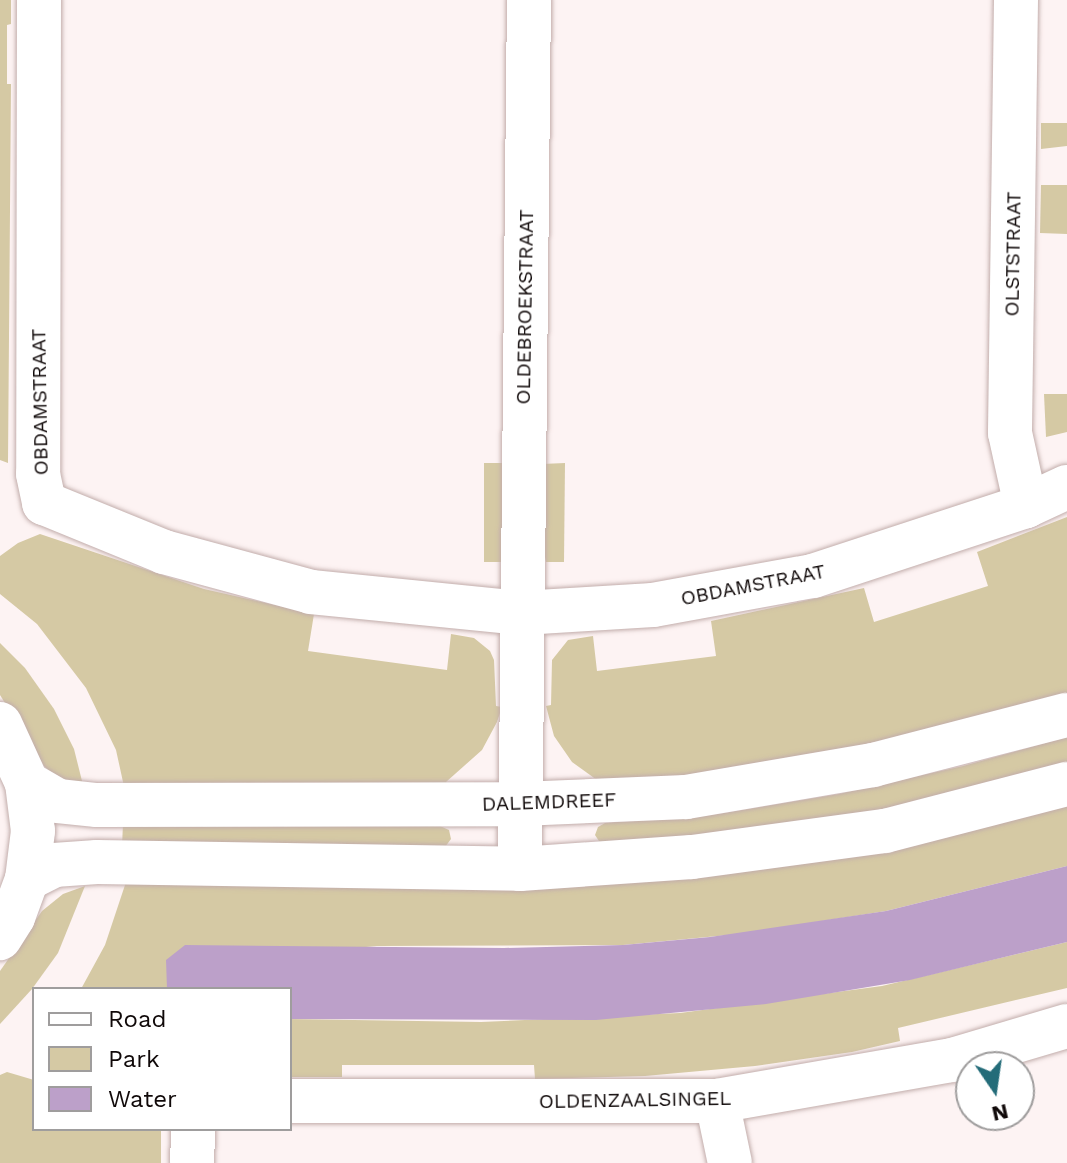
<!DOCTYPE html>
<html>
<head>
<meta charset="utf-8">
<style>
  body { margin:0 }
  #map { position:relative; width:1067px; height:1163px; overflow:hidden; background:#fdf3f3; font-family:"Work Sans",sans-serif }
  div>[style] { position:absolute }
  .green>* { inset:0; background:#d5c9a4 }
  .water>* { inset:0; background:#bca0c9 }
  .roads { filter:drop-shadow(0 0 2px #c2adab) drop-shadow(0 0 2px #c2adab) }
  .street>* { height:44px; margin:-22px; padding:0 22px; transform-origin:22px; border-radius:22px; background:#fff }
  .secondary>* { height:44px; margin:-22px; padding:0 22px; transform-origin:22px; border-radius:22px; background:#fff }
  span { translate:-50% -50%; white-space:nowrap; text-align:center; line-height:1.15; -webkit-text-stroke:6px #fff; paint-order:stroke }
  .street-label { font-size:20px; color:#100909 }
  .legend { position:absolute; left:32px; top:987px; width:260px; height:144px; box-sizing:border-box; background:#fff; border:2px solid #9f9d9d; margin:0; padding:10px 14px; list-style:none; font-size:24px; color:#100909 }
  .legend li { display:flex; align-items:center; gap:16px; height:40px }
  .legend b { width:40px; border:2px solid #9f9d9d }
  .north { position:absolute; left:955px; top:1051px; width:80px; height:80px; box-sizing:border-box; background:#fff; border:2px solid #9f9d9d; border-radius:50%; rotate:167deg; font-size:22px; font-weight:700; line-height:32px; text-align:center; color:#100909 }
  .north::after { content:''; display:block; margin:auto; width:28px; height:36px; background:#246c79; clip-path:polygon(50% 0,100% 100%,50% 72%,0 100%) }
</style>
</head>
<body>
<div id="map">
  <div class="green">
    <i style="clip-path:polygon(0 0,11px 0,11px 24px,7px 25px,7px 84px,11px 84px,8px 463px,0 460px)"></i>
    <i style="clip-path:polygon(1041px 123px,1067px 123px,1067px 146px,1041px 149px)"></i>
    <i style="clip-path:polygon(1041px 185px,1067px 185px,1067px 234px,1040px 233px)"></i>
    <i style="clip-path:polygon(1044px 394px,1067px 394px,1067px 432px,1046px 437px)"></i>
    <i style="clip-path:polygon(484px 463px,507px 463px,502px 562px,484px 562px)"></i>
    <i style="clip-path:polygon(565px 463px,564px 562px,546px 562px,542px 542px,542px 464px)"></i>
    <i style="clip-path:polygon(1067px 517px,1067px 702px,776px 772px,597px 780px,572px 762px,554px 736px,546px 706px,551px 705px,552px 660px,568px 640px,593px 636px,597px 671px,716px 656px,711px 621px,864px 588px,874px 622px,988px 586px,977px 552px)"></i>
    <i style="clip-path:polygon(40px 534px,204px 589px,314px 614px,308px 651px,447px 670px,451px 634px,474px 638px,490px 651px,494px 660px,496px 706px,502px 707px,497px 722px,482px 750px,446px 782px,450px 789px,125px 791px,116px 750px,86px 688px,37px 624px,0 594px,0 556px,18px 543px)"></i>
    <i style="clip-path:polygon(0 643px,25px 668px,54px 709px,74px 749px,84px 789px,54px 775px,44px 766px,0 695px)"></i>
    <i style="clip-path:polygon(1067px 737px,1067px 763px,948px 797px,785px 828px,601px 844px,595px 835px,598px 827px,605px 823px,718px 814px,839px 794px,963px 766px)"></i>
    <i style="clip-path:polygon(1067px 798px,1067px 866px,886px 911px,739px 934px,623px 945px,377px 946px,167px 965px,167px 989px,81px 989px,105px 945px,127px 879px,510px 882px)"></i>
    <i style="clip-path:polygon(123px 824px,440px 826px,449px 830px,451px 839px,445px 847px,122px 846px)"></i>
    <i style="clip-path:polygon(85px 886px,58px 953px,32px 989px,0 1024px,0 971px,42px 911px,63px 894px)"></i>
    <i style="clip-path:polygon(1067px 942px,1067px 988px,898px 1028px,900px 1041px,852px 1052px,755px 1066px,645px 1076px,535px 1079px,534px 1065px,342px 1065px,342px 1077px,290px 1077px,290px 1019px,481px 1022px,680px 1013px,882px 986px)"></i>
    <i style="clip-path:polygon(7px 1072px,34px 1080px,34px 1129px,161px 1129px,161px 1163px,0 1163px,0 1075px)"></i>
  </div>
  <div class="water">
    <i style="clip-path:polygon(1067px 866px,1067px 942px,910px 980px,766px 1004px,596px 1020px,290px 1019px,290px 989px,167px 989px,166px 960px,185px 945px,504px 948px,623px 945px,710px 937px,886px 911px)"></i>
  </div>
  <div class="roads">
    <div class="street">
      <i style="left:39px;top:0;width:474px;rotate:90.1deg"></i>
      <i style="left:38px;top:474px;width:30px;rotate:78deg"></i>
      <i style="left:44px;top:503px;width:130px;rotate:22.2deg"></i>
      <i style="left:164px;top:552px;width:152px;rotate:15.2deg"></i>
      <i style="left:311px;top:592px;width:212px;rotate:5.7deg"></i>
      <i style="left:522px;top:613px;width:131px;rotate:-3.5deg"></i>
      <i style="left:653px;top:605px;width:163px;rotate:-10.3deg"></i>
      <i style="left:813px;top:576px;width:224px;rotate:-18.2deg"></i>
      <i style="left:1026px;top:506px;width:45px;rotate:-24.9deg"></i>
      <i style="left:1016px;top:0;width:433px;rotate:90.8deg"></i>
      <i style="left:1010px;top:433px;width:75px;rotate:77.6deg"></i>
      <i style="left:520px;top:869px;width:869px;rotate:-89.41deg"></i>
      <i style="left:290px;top:1101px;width:427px"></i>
      <i style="left:717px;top:1101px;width:239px;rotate:-9.9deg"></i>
      <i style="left:952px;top:1060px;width:120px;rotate:-16.5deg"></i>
      <i style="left:717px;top:1101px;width:63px;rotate:78.2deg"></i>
      <i style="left:192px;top:1163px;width:34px;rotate:-88deg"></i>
    </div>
    <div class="secondary">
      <i style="left:0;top:724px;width:65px;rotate:65.4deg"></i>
      <i style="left:27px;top:783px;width:48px;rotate:82.9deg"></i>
      <i style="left:33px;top:831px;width:48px;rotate:97.1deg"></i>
      <i style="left:27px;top:879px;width:40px;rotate:110.2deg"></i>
      <i style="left:13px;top:917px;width:25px;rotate:122deg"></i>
      <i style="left:27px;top:783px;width:36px;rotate:30deg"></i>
      <i style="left:58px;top:801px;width:39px;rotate:6deg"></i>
      <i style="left:97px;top:805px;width:423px;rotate:-0.1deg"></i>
      <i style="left:520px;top:804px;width:166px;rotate:-2.4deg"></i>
      <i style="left:686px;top:797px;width:190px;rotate:-9.7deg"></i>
      <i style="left:873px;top:765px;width:200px;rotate:-14.5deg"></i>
      <i style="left:27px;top:879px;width:30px;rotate:-27deg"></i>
      <i style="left:54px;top:865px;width:43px;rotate:-4deg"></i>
      <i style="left:97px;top:862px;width:423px;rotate:0.9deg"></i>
      <i style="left:520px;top:869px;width:172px;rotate:-4deg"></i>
      <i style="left:692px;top:857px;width:195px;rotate:-7.7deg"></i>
      <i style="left:885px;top:831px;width:188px;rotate:-14.5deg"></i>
    </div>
  </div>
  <div class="street-label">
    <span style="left:1013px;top:254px;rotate:-89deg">OLSTSTRAAT</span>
    <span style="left:525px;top:307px;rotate:-89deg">OLDEBROEKSTRAAT</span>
    <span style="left:40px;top:402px;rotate:-91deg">OBDAMSTRAAT</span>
    <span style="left:753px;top:585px;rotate:-11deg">OBDAMSTRAAT</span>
    <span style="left:549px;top:802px;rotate:-2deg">DALEMDREEF</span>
    <span style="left:635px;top:1100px;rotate:-1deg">OLDENZAALSINGEL</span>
  </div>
  <ul class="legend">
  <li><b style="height:10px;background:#fff"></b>Road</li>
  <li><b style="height:22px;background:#d5c9a4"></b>Park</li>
  <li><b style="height:22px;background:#bca0c9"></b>Water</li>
  </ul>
  <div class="north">N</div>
</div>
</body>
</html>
